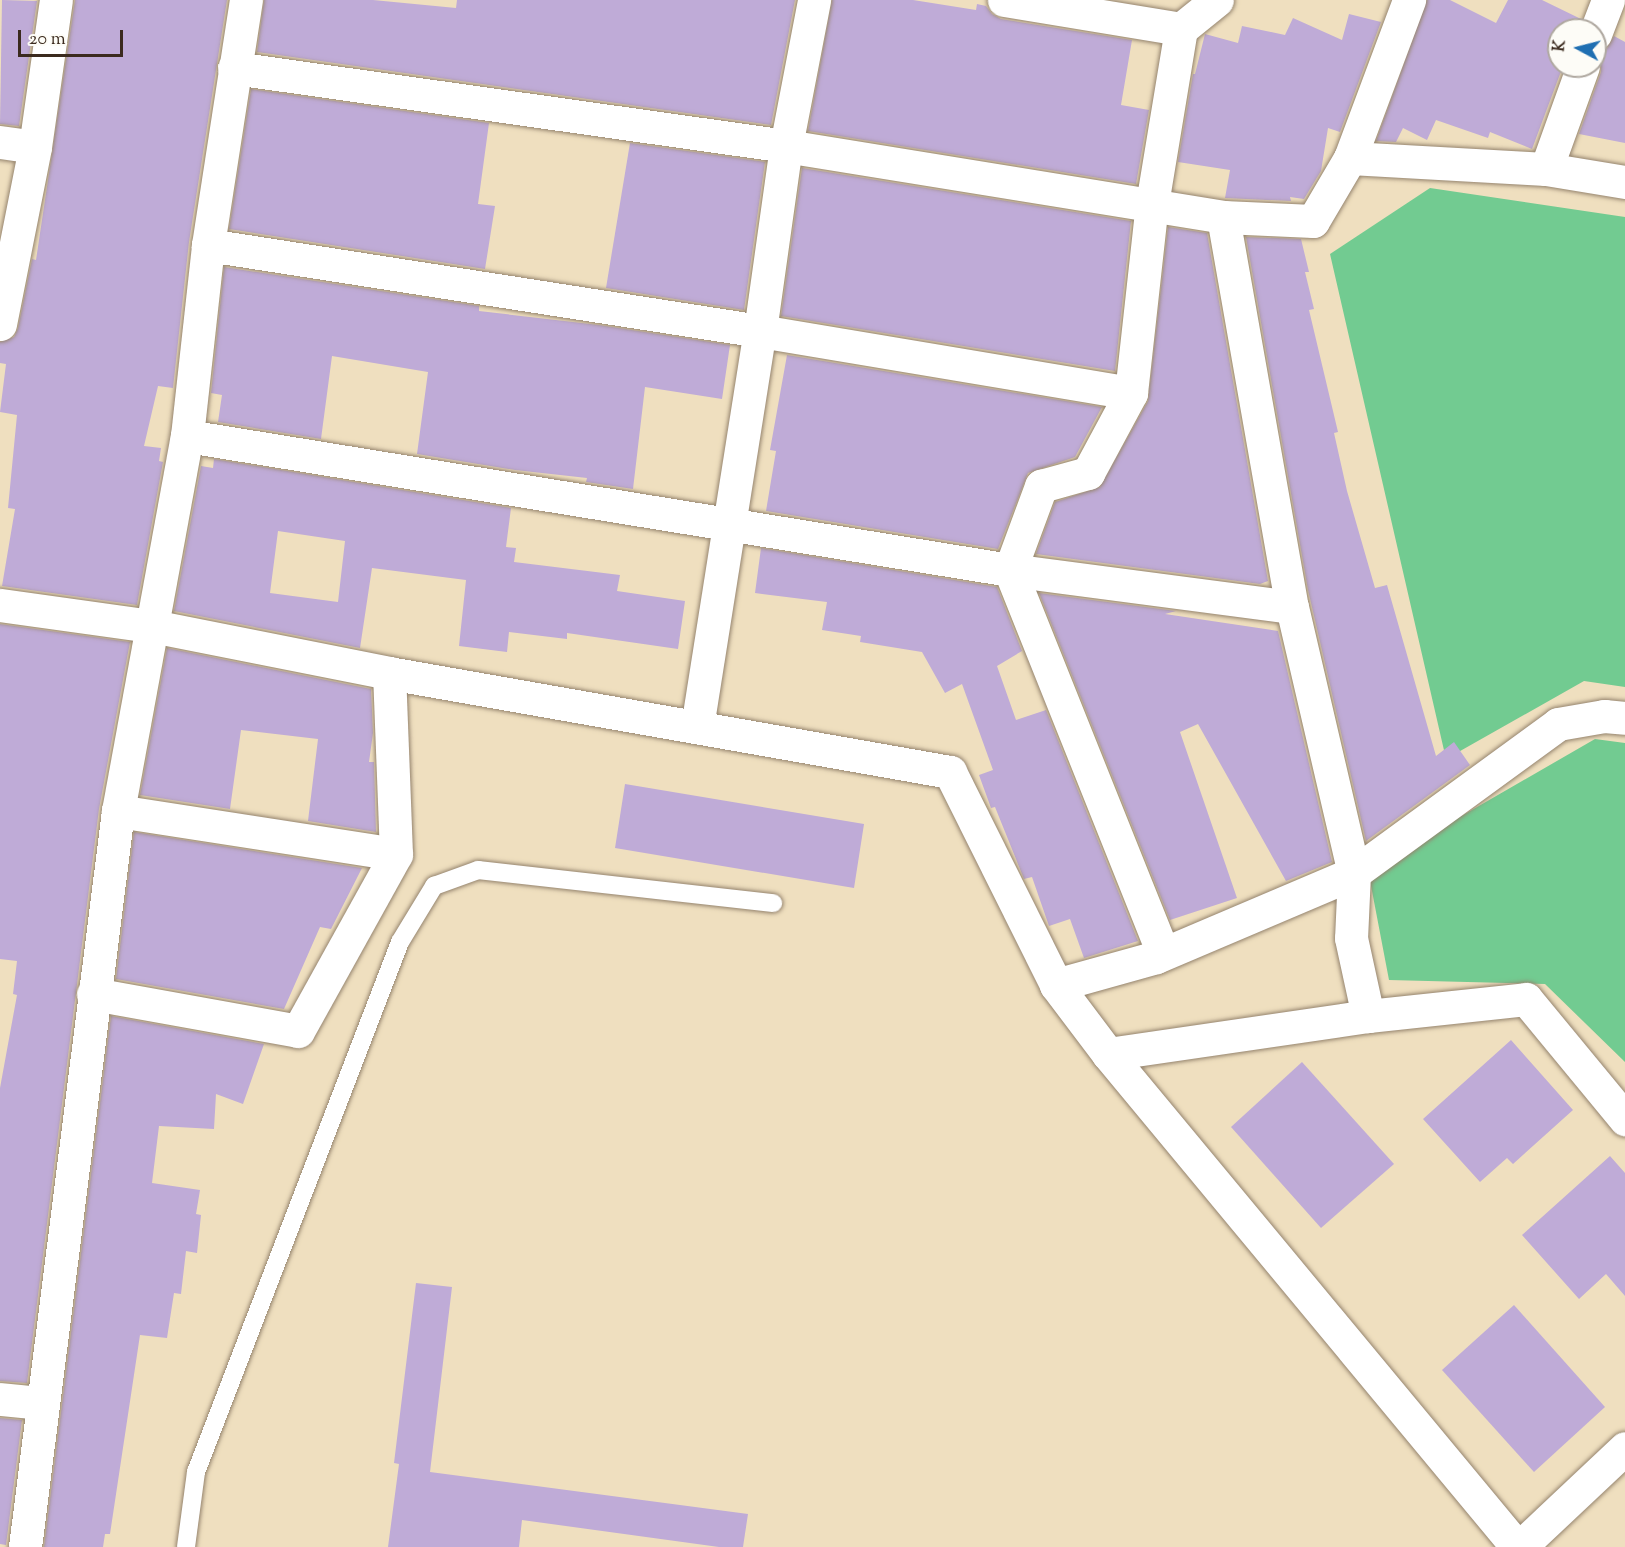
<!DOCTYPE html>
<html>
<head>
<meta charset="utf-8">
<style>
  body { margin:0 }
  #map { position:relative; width:1625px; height:1547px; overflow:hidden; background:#efdfbf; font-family:"Sorts Mill Goudy",serif }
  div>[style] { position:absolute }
  .green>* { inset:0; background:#72cb91 }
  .building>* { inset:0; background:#bfabd7 }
  .roads { filter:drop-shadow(0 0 2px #95846e) drop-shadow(0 0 2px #95846e) }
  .lane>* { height:18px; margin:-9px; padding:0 9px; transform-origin:9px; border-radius:9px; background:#fff }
  .street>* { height:33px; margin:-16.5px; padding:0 16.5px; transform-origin:16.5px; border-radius:16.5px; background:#fff }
  .secondary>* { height:33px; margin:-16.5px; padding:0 16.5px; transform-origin:16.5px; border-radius:16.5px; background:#fff }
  span { translate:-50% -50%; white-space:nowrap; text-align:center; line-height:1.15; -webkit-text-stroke:5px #fdfcf7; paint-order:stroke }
  .north { position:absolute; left:1547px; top:18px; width:60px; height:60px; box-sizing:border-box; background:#fdfcf7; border:2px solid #afa8a0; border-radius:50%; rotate:277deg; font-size:16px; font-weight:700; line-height:24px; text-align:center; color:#3b2a1e }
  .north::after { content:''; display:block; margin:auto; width:21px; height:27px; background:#1f6fb2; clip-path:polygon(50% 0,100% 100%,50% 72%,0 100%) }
  .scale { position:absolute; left:18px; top:30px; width:105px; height:27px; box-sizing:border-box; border:3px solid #3b2a1e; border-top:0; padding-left:8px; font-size:18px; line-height:21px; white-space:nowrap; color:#3b2a1e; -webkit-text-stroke:4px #fdfcf7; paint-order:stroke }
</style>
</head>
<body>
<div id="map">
  <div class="green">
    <i style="clip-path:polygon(1430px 188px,1625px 217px,1625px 687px,1584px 681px,1446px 759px,1330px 254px)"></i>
    <i style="clip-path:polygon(1595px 739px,1625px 743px,1625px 1062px,1545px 984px,1389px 980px,1368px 870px)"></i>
  </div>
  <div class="building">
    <i style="clip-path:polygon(2px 0,37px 1px,19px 126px,0 124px)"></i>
    <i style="clip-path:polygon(75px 0,227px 0,189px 242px,173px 388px,158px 386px,144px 446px,161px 448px,159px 461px,163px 462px,137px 605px,2px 586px,15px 509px,8px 508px,17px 415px,0 412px,6px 364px,0 363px,0 342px,14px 337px,18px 328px,32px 259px,36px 260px)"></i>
    <i style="clip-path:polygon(264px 0,373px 0,456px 8px,457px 0,795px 0,771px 125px,257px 52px)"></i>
    <i style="clip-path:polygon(832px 0,913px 0,976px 10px,977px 4px,986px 6px,992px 14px,1001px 19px,1132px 40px,1121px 105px,1149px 110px,1136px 184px,808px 131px)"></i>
    <i style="clip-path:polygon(1427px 0,1450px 0,1496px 23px,1508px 0,1542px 0,1581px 19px,1577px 30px,1559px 30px,1559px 66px,1563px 66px,1532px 149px,1490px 132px,1488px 138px,1436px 120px,1427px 140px,1403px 128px,1396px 142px,1376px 141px)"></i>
    <i style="clip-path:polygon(1349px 14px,1381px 22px,1340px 132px,1328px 128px,1321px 171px,1304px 199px,1290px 197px,1291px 201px,1225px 198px,1230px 170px,1178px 162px,1193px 74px,1195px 74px,1205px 34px,1238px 43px,1242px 26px,1285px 35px,1293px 18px,1342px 40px)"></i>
    <i style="clip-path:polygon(1614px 36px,1625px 42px,1625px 143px,1579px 134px,1601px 72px,1601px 62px,1595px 52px,1607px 48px)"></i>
    <i style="clip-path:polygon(251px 89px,489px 123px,478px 204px,495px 206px,485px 269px,229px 229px)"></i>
    <i style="clip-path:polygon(630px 143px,765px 162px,744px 310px,606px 288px)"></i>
    <i style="clip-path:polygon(802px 168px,1131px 221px,1115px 371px,781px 316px)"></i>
    <i style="clip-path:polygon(1168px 227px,1207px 233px,1268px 581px,1260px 584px,1036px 554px,1055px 502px,1100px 487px,1148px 401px)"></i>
    <i style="clip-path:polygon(1246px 237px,1301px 239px,1309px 272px,1305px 272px,1314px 309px,1309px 310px,1338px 432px,1334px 433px,1347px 491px,1375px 588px,1387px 585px,1436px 756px,1454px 742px,1470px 765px,1366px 841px,1308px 590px)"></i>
    <i style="clip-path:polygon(224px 267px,479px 306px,479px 311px,599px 325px,730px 345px,722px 399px,645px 387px,633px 489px,586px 482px,587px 478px,515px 470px,417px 454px,428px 372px,332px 356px,321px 439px,218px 422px,222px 395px,211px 393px)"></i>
    <i style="clip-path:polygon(787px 355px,1102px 407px,1075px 457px,1028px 473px,998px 549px,766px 511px,776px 451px,770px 450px)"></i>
    <i style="clip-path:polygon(evenodd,214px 459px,511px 508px,506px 547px,516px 548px,514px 562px,620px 575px,617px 591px,685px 601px,678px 649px,567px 633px,567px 639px,509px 632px,507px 652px,459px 646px,466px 580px,372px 568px,360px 648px,174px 611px,201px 466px,213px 468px,214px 459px,278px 531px,345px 541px,338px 602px,270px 593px,278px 531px)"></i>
    <i style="clip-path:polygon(761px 548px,997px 587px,1022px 651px,997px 666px,1016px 720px,1046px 710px,1138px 941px,1084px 958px,1070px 919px,1049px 926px,1032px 877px,1024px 879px,995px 807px,991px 808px,979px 775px,993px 770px,962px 684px,945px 693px,922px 652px,860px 642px,861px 636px,822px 630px,827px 602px,755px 593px)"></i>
    <i style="clip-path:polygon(1039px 593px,1176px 611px,1165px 614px,1278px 631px,1332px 862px,1286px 881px,1198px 724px,1180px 732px,1237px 898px,1170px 920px)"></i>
    <i style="clip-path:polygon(0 624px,130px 642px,99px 809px,27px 1383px,0 1381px,0 1088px,17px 995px,13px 994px,17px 961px,0 959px)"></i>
    <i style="clip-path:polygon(167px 648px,371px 689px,373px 733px,369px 762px,374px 762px,376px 832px,308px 821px,318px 739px,241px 730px,230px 809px,140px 795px)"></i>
    <i style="clip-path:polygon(625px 784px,864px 824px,854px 888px,615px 848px)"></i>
    <i style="clip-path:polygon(134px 832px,362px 868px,331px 929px,320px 927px,284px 1009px,116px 979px)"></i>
    <i style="clip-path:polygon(111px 1016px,264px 1044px,243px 1104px,216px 1094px,214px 1129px,159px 1126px,152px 1183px,200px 1190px,196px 1214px,201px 1215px,197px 1253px,186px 1251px,181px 1294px,174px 1293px,167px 1338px,140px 1335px,110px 1534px,105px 1534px,103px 1547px,44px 1547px)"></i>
    <i style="clip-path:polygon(1511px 1040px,1573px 1110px,1513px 1164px,1507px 1158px,1480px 1182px,1423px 1119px)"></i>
    <i style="clip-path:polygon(1302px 1062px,1394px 1164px,1321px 1228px,1231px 1127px)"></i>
    <i style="clip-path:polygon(1610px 1156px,1625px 1173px,1625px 1296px,1606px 1274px,1579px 1299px,1522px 1235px)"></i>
    <i style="clip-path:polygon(416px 1283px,452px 1287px,430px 1472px,748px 1514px,743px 1547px,719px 1547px,522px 1520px,519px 1547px,388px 1547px,399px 1464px,394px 1463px)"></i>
    <i style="clip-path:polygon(1514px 1305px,1605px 1407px,1534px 1472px,1442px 1370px)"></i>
    <i style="clip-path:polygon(0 1418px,22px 1420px,6px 1545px,0 1544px)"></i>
  </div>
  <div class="roads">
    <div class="lane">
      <i style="left:186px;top:1547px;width:76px;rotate:-82.4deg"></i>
      <i style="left:196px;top:1472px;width:568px;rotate:-68.95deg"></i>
      <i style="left:400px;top:942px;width:66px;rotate:-58.7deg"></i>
      <i style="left:434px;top:886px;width:47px;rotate:-20deg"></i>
      <i style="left:478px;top:870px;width:297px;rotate:6.4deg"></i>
    </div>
    <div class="street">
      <i style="left:1004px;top:0;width:179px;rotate:9.3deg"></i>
      <i style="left:1595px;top:34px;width:36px;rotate:-69deg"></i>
      <i style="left:234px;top:68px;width:557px;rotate:8.04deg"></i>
      <i style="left:786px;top:146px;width:443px;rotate:9.2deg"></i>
      <i style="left:1223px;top:217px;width:396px;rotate:80deg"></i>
      <i style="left:1292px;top:607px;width:273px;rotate:76.9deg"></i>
      <i style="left:1354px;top:873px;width:65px;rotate:92.6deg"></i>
      <i style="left:1351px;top:938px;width:80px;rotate:77.7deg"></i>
      <i style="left:0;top:142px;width:35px;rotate:8deg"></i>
      <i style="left:1350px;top:158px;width:169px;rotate:-69.5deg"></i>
      <i style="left:1546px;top:169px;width:109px;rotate:-70.2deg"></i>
      <i style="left:1223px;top:217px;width:90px;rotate:2.5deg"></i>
      <i style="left:1313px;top:221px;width:73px;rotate:-59.6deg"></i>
      <i style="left:1350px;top:158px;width:196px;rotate:3.2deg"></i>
      <i style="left:1546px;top:169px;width:80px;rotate:9.3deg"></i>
      <i style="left:208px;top:245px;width:559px;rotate:8.86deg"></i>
      <i style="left:760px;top:331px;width:376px;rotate:9.5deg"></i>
      <i style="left:0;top:324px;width:180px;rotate:-78.8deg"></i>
      <i style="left:35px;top:147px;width:148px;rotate:-81.9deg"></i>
      <i style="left:187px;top:436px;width:834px;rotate:9.25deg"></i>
      <i style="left:1010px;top:570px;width:284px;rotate:7.5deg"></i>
      <i style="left:0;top:605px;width:153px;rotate:7.9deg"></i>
      <i style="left:152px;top:626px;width:242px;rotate:11.2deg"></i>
      <i style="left:389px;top:673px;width:570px;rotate:10.01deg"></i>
      <i style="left:950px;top:772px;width:238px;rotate:63.5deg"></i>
      <i style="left:1056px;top:985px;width:86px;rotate:53deg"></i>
      <i style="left:1108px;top:1054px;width:641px;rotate:50.32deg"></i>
      <i style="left:697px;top:727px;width:401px;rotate:-81deg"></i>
      <i style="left:760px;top:331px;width:187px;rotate:-82deg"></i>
      <i style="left:786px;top:146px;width:149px;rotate:-79.1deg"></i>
      <i style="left:118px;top:811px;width:281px;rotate:8.8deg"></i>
      <i style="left:1163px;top:953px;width:412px;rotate:-111.8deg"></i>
      <i style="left:1010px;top:570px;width:90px;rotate:-69.7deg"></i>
      <i style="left:1041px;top:486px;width:49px;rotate:-15.5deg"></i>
      <i style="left:1088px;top:473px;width:91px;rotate:-61.7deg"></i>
      <i style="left:1131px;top:393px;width:190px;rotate:-83.7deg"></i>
      <i style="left:1152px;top:204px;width:177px;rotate:-80.6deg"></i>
      <i style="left:1181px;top:29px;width:46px;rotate:-38.9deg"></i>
      <i style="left:1056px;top:985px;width:104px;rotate:-15.6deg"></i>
      <i style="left:1156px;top:957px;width:215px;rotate:-23deg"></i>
      <i style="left:1354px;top:873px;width:253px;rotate:-36.1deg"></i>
      <i style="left:1558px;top:724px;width:47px;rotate:-9.9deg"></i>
      <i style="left:1604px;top:716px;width:21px;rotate:5deg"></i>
      <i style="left:93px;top:994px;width:208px;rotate:10.2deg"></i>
      <i style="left:298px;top:1031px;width:202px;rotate:-61deg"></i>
      <i style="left:396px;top:854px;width:181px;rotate:-92.2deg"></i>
      <i style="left:1108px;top:1054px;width:263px;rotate:-8.3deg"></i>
      <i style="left:1368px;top:1016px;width:159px;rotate:-6.1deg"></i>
      <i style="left:1526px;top:999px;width:156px;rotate:50.5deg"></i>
      <i style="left:0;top:1399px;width:41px;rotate:5.6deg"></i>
      <i style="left:1520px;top:1547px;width:144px;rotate:-43.3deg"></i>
    </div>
    <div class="secondary">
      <i style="left:25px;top:1547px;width:742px;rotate:-82.8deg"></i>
      <i style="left:118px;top:811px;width:381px;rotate:-79.6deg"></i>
      <i style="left:187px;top:436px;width:192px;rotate:-83.7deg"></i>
      <i style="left:208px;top:245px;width:248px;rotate:-81.2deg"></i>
    </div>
  </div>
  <div class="north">K</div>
  <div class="scale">20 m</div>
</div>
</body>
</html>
